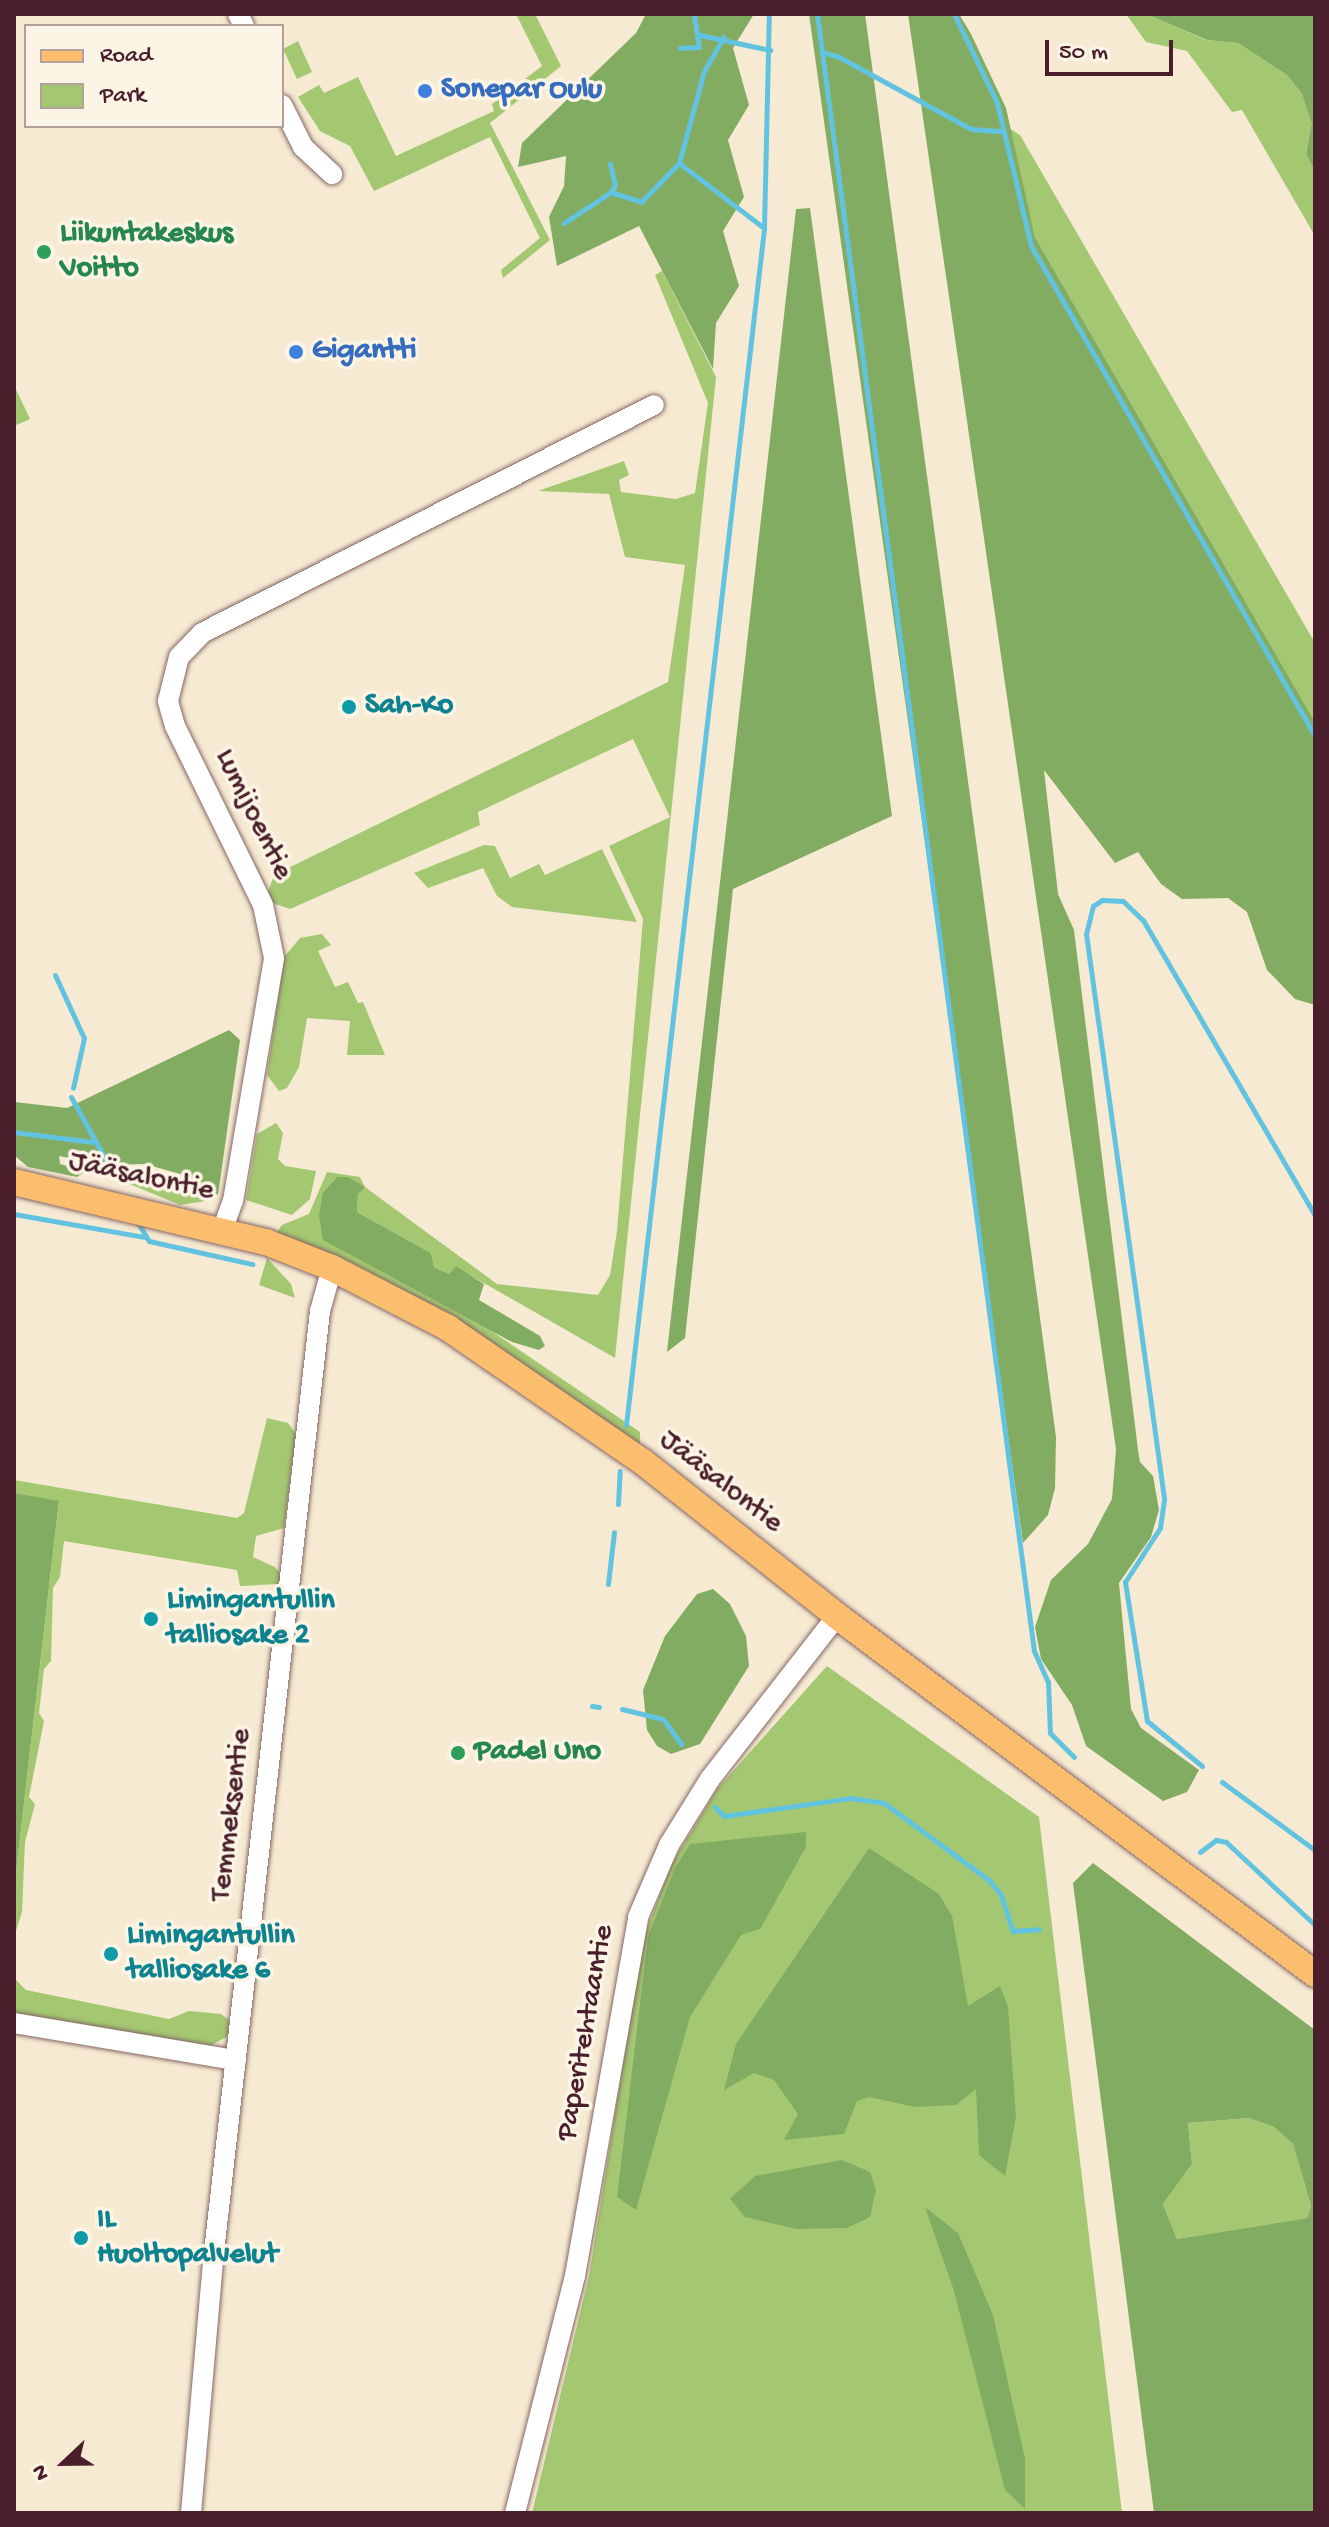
<!DOCTYPE html>
<html>
<head>
<meta charset="utf-8">
<style>
  body { margin:0 }
  #map { position:relative; width:1329px; height:2527px; overflow:hidden; background:#f6ead2; font-family:"Gochi Hand",sans-serif }
  div>[style] { position:absolute }
  .green>* { inset:0; background:#a4c871 }
  .forest>* { inset:0; background:#83ac63 }
  .stream>* { height:5px; margin:-2.5px; padding:0 2.5px; transform-origin:2.5px; border-radius:2.5px; background:#62c3e0 }
  .roads { filter:drop-shadow(0 0 2px #866665) drop-shadow(0 0 2px #866665) }
  .minor>* { height:20px; margin:-10px; padding:0 10px; transform-origin:10px; border-radius:10px; background:#fff }
  .major>* { height:26px; margin:-13px; padding:0 13px; transform-origin:13px; border-radius:13px; background:#fbbe6e }
  .dots>* { width:22px; height:22px; translate:-50% -50%; box-sizing:border-box; border:4px solid #fcf5e5; border-radius:50% }
  span { translate:-50% -50%; white-space:nowrap; text-align:center; line-height:1.15; -webkit-text-stroke:7px #fcf5e5; paint-order:stroke }
  .shop-label { font-size:30px; color:#366cbe; font-weight:700 }
  .left { translate:0 -50%; text-align:left }
  .leisure-label { font-size:30px; color:#27864d; font-weight:700 }
  .culture-label { font-size:30px; color:#0d838f; font-weight:700 }
  .street-label { font-size:30px; color:#4a1f2b }
  .frame { position:absolute; inset:0; border:16px solid #4a1f2b; pointer-events:none }
  .legend { position:absolute; left:24px; top:24px; width:260px; height:104px; box-sizing:border-box; background:#fcf5e5; border:2px solid #b59f9b; margin:0; padding:10px 14px; list-style:none; font-size:24px; color:#4a1f2b }
  .legend li { display:flex; align-items:center; gap:16px; height:40px }
  .legend b { width:40px; border:2px solid #b59f9b }
  .north { position:absolute; left:24px; top:2423px; width:80px; height:80px; -webkit-text-stroke:6px #fcf5e5; paint-order:stroke; rotate:248deg; font-size:22px; font-weight:700; line-height:32px; text-align:center; color:#4a1f2b }
  .north::after { content:''; display:block; margin:auto; width:28px; height:36px; background:#4a1f2b; clip-path:polygon(50% 0,100% 100%,50% 72%,0 100%) }
  .scale { position:absolute; left:1045px; top:40px; width:128px; height:36px; box-sizing:border-box; border:4px solid #4a1f2b; border-top:0; padding-left:10px; font-size:24px; line-height:28px; white-space:nowrap; color:#4a1f2b; -webkit-text-stroke:6px #fcf5e5; paint-order:stroke }
</style>
</head>
<body>
<div id="map">
  <div class="green">
    <i style="clip-path:polygon(516px 14px,535px 14px,561px 66px,490px 123px,550px 240px,503px 278px,501px 270px,540px 238px,490px 137px,374px 191px,350px 146px,320px 131px,298px 97px,319px 85px,324px 93px,358px 77px,396px 156px,494px 111px,492px 104px,542px 66px)"></i>
    <i style="clip-path:polygon(1126px 14px,1146px 14px,1206px 40px,1238px 43px,1287px 75px,1302px 94px,1313px 124px,1306px 153px,1315px 171px,1315px 236px,1242px 110px,1232px 112px,1187px 51px,1146px 42px)"></i>
    <i style="clip-path:polygon(298px 41px,312px 72px,297px 79px,283px 49px)"></i>
    <i style="clip-path:polygon(1009px 128px,1020px 135px,1315px 643px,1315px 722px,1035px 237px)"></i>
    <i style="clip-path:polygon(662px 271px,716px 377px,615px 1358px,456px 1267px,449px 1274px,434px 1267px,431px 1253px,357px 1212px,358px 1194px,337px 1177px,323px 1192px,465px 1313px,640px 1432px,640px 1448px,460px 1322px,275px 1235px,282px 1225px,309px 1214px,327px 1172px,360px 1177px,365px 1187px,497px 1284px,598px 1295px,610px 1275px,617px 1231px,643px 919px,609px 846px,670px 817px,633px 739px,478px 812px,480px 825px,290px 909px,273px 903px,268px 892px,274px 875px,668px 682px,685px 565px,625px 557px,609px 494px,538px 491px,624px 461px,629px 475px,619px 480px,621px 492px,676px 499px,695px 493px,708px 403px,655px 275px)"></i>
    <i style="clip-path:polygon(14px 385px,30px 419px,14px 426px)"></i>
    <i style="clip-path:polygon(484px 845px,495px 846px,510px 878px,539px 864px,545px 875px,602px 849px,637px 922px,512px 907px,497px 896px,483px 868px,428px 888px,414px 873px)"></i>
    <i style="clip-path:polygon(322px 934px,331px 945px,318px 951px,335px 987px,348px 982px,358px 1003px,363px 1002px,385px 1055px,347px 1055px,350px 1021px,307px 1018px,299px 1067px,287px 1088px,279px 1091px,267px 1075px,284px 957px,300px 938px)"></i>
    <i style="clip-path:polygon(276px 1123px,283px 1133px,278px 1159px,285px 1166px,316px 1171px,310px 1199px,292px 1215px,246px 1200px,257px 1134px)"></i>
    <i style="clip-path:polygon(108px 1175px,154px 1184px,212px 1200px,180px 1205px)"></i>
    <i style="clip-path:polygon(267px 1258px,291px 1284px,295px 1298px,259px 1285px)"></i>
    <i style="clip-path:polygon(267px 1418px,288px 1423px,296px 1434px,284px 1528px,256px 1536px,253px 1557px,275px 1567px,281px 1574px,278px 1584px,240px 1586px,237px 1570px,64px 1541px,60px 1577px,53px 1588px,51px 1661px,44px 1669px,39px 1713px,44px 1721px,29px 1797px,35px 1804px,25px 1842px,22px 1912px,14px 1937px,14px 1889px,59px 1502px,14px 1493px,14px 1480px,237px 1518px,244px 1513px)"></i>
    <i style="clip-path:polygon(827px 1666px,1039px 1817px,1122px 2513px,532px 2513px,589px 2276px,643px 1940px,671px 1865px,718px 1788px)"></i>
    <i style="clip-path:polygon(14px 1978px,26px 1990px,169px 2019px,189px 2011px,221px 2014px,229px 2020px,228px 2036px,208px 2047px,14px 2014px)"></i>
    <i style="clip-path:polygon(1249px 2118px,1274px 2127px,1293px 2144px,1311px 2206px,1307px 2218px,1177px 2239px,1163px 2204px,1192px 2164px,1188px 2123px)"></i>
  </div>
  <div class="forest">
    <i style="clip-path:polygon(646px 14px,754px 14px,733px 48px,749px 105px,728px 140px,744px 197px,723px 231px,739px 286px,716px 323px,713px 369px,639px 226px,557px 266px,549px 217px,564px 186px,566px 156px,518px 167px,522px 143px,636px 33px)"></i>
    <i style="clip-path:polygon(809px 14px,865px 14px,1056px 1437px,1055px 1488px,1048px 1515px,1023px 1543px)"></i>
    <i style="clip-path:polygon(908px 14px,959px 14px,971px 34px,1006px 108px,1035px 237px,1315px 722px,1315px 1005px,1295px 999px,1267px 970px,1247px 912px,1228px 898px,1182px 899px,1161px 884px,1138px 852px,1115px 863px,1044px 770px,1058px 894px,1074px 930px,1138px 1450px,1140px 1462px,1153px 1476px,1159px 1510px,1151px 1537px,1119px 1583px,1131px 1709px,1141px 1728px,1199px 1770px,1187px 1792px,1163px 1801px,1086px 1746px,1072px 1705px,1041px 1659px,1035px 1627px,1051px 1580px,1088px 1544px,1112px 1499px,1116px 1449px)"></i>
    <i style="clip-path:polygon(1146px 14px,1315px 14px,1315px 171px,1306px 154px,1312px 124px,1302px 94px,1287px 75px,1238px 43px,1207px 40px)"></i>
    <i style="clip-path:polygon(810px 208px,892px 816px,733px 889px,685px 1338px,667px 1352px,796px 209px)"></i>
    <i style="clip-path:polygon(229px 1030px,240px 1040px,218px 1195px,187px 1176px,145px 1164px,103px 1165px,59px 1156px,60px 1164px,86px 1171px,77px 1177px,28px 1167px,14px 1155px,14px 1102px,67px 1108px)"></i>
    <i style="clip-path:polygon(337px 1177px,348px 1177px,365px 1187px,358px 1194px,357px 1212px,431px 1253px,434px 1267px,449px 1274px,456px 1266px,484px 1284px,479px 1300px,540px 1336px,545px 1346px,539px 1350px,512px 1342px,323px 1240px,319px 1215px,323px 1192px)"></i>
    <i style="clip-path:polygon(14px 1493px,59px 1501px,14px 1889px)"></i>
    <i style="clip-path:polygon(713px 1589px,730px 1604px,746px 1636px,749px 1666px,700px 1744px,671px 1754px,657px 1746px,647px 1730px,643px 1690px,665px 1636px,697px 1594px)"></i>
    <i style="clip-path:polygon(806px 1832px,806px 1847px,760px 1929px,741px 1935px,690px 2017px,636px 2210px,617px 2197px,648px 1937px,675px 1868px,690px 1844px)"></i>
    <i style="clip-path:polygon(869px 1848px,939px 1894px,952px 1916px,968px 2006px,1000px 1986px,1008px 2007px,1016px 2117px,1005px 2176px,979px 2155px,976px 2089px,956px 2105px,915px 2107px,869px 2097px,857px 2101px,844px 2134px,784px 2140px,798px 2114px,774px 2080px,754px 2073px,724px 2090px,736px 2044px)"></i>
    <i style="clip-path:polygon(evenodd,1093px 1863px,1315px 2030px,1315px 2513px,1154px 2513px,1073px 1883px,1093px 1863px,1249px 2118px,1274px 2127px,1293px 2144px,1311px 2206px,1307px 2218px,1177px 2239px,1163px 2204px,1192px 2164px,1188px 2123px,1249px 2118px)"></i>
    <i style="clip-path:polygon(842px 2160px,870px 2172px,876px 2190px,870px 2217px,847px 2228px,796px 2229px,745px 2217px,730px 2199px,755px 2176px)"></i>
    <i style="clip-path:polygon(925px 2207px,958px 2233px,993px 2315px,1025px 2459px,1025px 2509px,1005px 2490px,954px 2291px)"></i>
  </div>
  <div class="stream">
    <i style="left:817px;top:14px;width:1651px;rotate:82.45deg"></i>
    <i style="left:1034px;top:1651px;width:34px;rotate:66deg"></i>
    <i style="left:1048px;top:1682px;width:51px;rotate:87.8deg"></i>
    <i style="left:1050px;top:1733px;width:34px;rotate:45deg"></i>
    <i style="left:954px;top:14px;width:99px;rotate:64.2deg"></i>
    <i style="left:997px;top:103px;width:147px;rotate:76.6deg"></i>
    <i style="left:1031px;top:246px;width:566px;rotate:59.9deg"></i>
    <i style="left:700px;top:35px;width:72px;rotate:12.1deg"></i>
    <i style="left:680px;top:48px;width:19px;rotate:-3deg"></i>
    <i style="left:699px;top:47px;width:33px;rotate:-99deg"></i>
    <i style="left:822px;top:52px;width:18px;rotate:16deg"></i>
    <i style="left:839px;top:57px;width:150px;rotate:28.6deg"></i>
    <i style="left:971px;top:129px;width:31px;rotate:4deg"></i>
    <i style="left:679px;top:163px;width:107px;rotate:37.4deg"></i>
    <i style="left:611px;top:192px;width:32px;rotate:18deg"></i>
    <i style="left:641px;top:202px;width:54px;rotate:-45.7deg"></i>
    <i style="left:679px;top:163px;width:95px;rotate:-74.8deg"></i>
    <i style="left:704px;top:71px;width:39px;rotate:-60deg"></i>
    <i style="left:564px;top:223px;width:56px;rotate:-33.4deg"></i>
    <i style="left:611px;top:192px;width:8px;rotate:-60deg"></i>
    <i style="left:615px;top:185px;width:22px;rotate:-103deg"></i>
    <i style="left:55px;top:975px;width:69px;rotate:65.3deg"></i>
    <i style="left:84px;top:1038px;width:51px;rotate:102.4deg"></i>
    <i style="left:71px;top:1097px;width:72px;rotate:60.9deg"></i>
    <i style="left:14px;top:1132px;width:79px;rotate:7.3deg"></i>
    <i style="left:14px;top:1214px;width:133px;rotate:10deg"></i>
    <i style="left:138px;top:1223px;width:21px;rotate:59deg"></i>
    <i style="left:149px;top:1241px;width:106px;rotate:12.6deg"></i>
    <i style="left:626px;top:1425px;width:1205px;rotate:-83.42deg"></i>
    <i style="left:764px;top:228px;width:214px;rotate:-88.7deg"></i>
    <i style="left:618px;top:1504px;width:33px;rotate:-87deg"></i>
    <i style="left:608px;top:1584px;width:52px;rotate:-83.4deg"></i>
    <i style="left:592px;top:1706px;width:7px;rotate:8deg"></i>
    <i style="left:622px;top:1709px;width:42px;rotate:13.7deg"></i>
    <i style="left:663px;top:1719px;width:31px;rotate:54deg"></i>
    <i style="left:1202px;top:1766px;width:71px;rotate:-140.7deg"></i>
    <i style="left:1147px;top:1721px;width:141px;rotate:-99deg"></i>
    <i style="left:1125px;top:1582px;width:64px;rotate:-57.1deg"></i>
    <i style="left:1160px;top:1528px;width:30px;rotate:-82deg"></i>
    <i style="left:1164px;top:1498px;width:569px;rotate:-97.87deg"></i>
    <i style="left:1086px;top:934px;width:29px;rotate:-76deg"></i>
    <i style="left:1093px;top:906px;width:11px;rotate:-34deg"></i>
    <i style="left:1102px;top:900px;width:21px;rotate:3deg"></i>
    <i style="left:1123px;top:901px;width:28px;rotate:44deg"></i>
    <i style="left:1143px;top:920px;width:341px;rotate:59.8deg"></i>
    <i style="left:1222px;top:1782px;width:115px;rotate:36.2deg"></i>
    <i style="left:715px;top:1807px;width:13px;rotate:45deg"></i>
    <i style="left:724px;top:1816px;width:127px;rotate:-8.1deg"></i>
    <i style="left:850px;top:1798px;width:34px;rotate:8deg"></i>
    <i style="left:884px;top:1803px;width:130px;rotate:36.3deg"></i>
    <i style="left:989px;top:1880px;width:19px;rotate:51deg"></i>
    <i style="left:1001px;top:1895px;width:38px;rotate:72deg"></i>
    <i style="left:1013px;top:1931px;width:26px;rotate:-4deg"></i>
    <i style="left:1200px;top:1852px;width:20px;rotate:-37deg"></i>
    <i style="left:1216px;top:1840px;width:10px;rotate:11deg"></i>
    <i style="left:1226px;top:1842px;width:122px;rotate:43deg"></i>
  </div>
  <div class="roads">
    <div class="minor">
      <i style="left:238px;top:14px;width:13px;rotate:63deg"></i>
      <i style="left:282px;top:105px;width:47px;rotate:63.4deg"></i>
      <i style="left:303px;top:147px;width:40px;rotate:43deg"></i>
      <i style="left:223px;top:1228px;width:29px;rotate:-70deg"></i>
      <i style="left:233px;top:1201px;width:246px;rotate:-80.4deg"></i>
      <i style="left:274px;top:958px;width:54px;rotate:-101.7deg"></i>
      <i style="left:263px;top:905px;width:199px;rotate:-116.2deg"></i>
      <i style="left:175px;top:726px;width:26px;rotate:-106deg"></i>
      <i style="left:168px;top:701px;width:45px;rotate:-76deg"></i>
      <i style="left:179px;top:657px;width:33px;rotate:-46deg"></i>
      <i style="left:202px;top:633px;width:506px;rotate:-26.77deg"></i>
      <i style="left:14px;top:2023px;width:225px;rotate:9.5deg"></i>
      <i style="left:191px;top:2513px;width:262px;rotate:-85deg"></i>
      <i style="left:214px;top:2252px;width:947px;rotate:-83.57deg"></i>
      <i style="left:320px;top:1311px;width:45px;rotate:-74.4deg"></i>
      <i style="left:515px;top:2513px;width:244px;rotate:-75.8deg"></i>
      <i style="left:575px;top:2276px;width:364px;rotate:-80deg"></i>
      <i style="left:638px;top:1917px;width:78px;rotate:-66.7deg"></i>
      <i style="left:669px;top:1845px;width:78px;rotate:-58.2deg"></i>
      <i style="left:710px;top:1779px;width:207px;rotate:-52.1deg"></i>
    </div>
    <div class="major">
      <i style="left:14px;top:1182px;width:259px;rotate:13.4deg"></i>
      <i style="left:266px;top:1242px;width:71px;rotate:21.5deg"></i>
      <i style="left:332px;top:1268px;width:131px;rotate:27.3deg"></i>
      <i style="left:448px;top:1328px;width:237px;rotate:34.5deg"></i>
      <i style="left:643px;top:1462px;width:248px;rotate:38.4deg"></i>
      <i style="left:837px;top:1616px;width:597px;rotate:36.83deg"></i>
    </div>
  </div>
  <div class="dots">
    <i style="left:425px;top:91px;background:#3f7fe0"></i>
    <i style="left:44px;top:252px;background:#2e9e5b"></i>
    <i style="left:296px;top:352px;background:#3f7fe0"></i>
    <i style="left:349px;top:707px;background:#0f9aa8"></i>
    <i style="left:151px;top:1619px;background:#0f9aa8"></i>
    <i style="left:458px;top:1753px;background:#2e9e5b"></i>
    <i style="left:111px;top:1954px;background:#0f9aa8"></i>
    <i style="left:81px;top:2238px;background:#0f9aa8"></i>
  </div>
  <div class="shop-label">
    <span class="left" style="left:441px;top:91px">Sonepar Oulu</span>
    <span class="left" style="left:312px;top:352px">Gigantti</span>
  </div>
  <div class="leisure-label">
    <span class="left" style="left:60px;top:252px">Liikuntakeskus<br>Voitto</span>
    <span class="left" style="left:474px;top:1753px">Padel Uno</span>
  </div>
  <div class="culture-label">
    <span class="left" style="left:365px;top:707px">Sah-Ko</span>
    <span class="left" style="left:167px;top:1619px">Limingantullin<br>talliosake 2</span>
    <span class="left" style="left:127px;top:1954px">Limingantullin<br>talliosake 6</span>
    <span class="left" style="left:97px;top:2238px">IL<br>Huoltopalvelut</span>
  </div>
  <div class="street-label">
    <span style="left:252px;top:815px;rotate:64deg">Lumijoentie</span>
    <span style="left:141px;top:1178px;rotate:12deg">Jääsalontie</span>
    <span style="left:720px;top:1483px;rotate:38deg">Jääsalontie</span>
    <span style="left:233px;top:1815px;rotate:-83deg">Temmeksentie</span>
    <span style="left:587px;top:2033px;rotate:-80deg">Paperitehtaantie</span>
  </div>
  <div class="frame"></div>
  <ul class="legend">
  <li><b style="height:10px;background:#fbbe6e"></b>Road</li>
  <li><b style="height:22px;background:#a4c871"></b>Park</li>
  </ul>
  <div class="north">N</div>
  <div class="scale">50 m</div>
</div>
</body>
</html>
